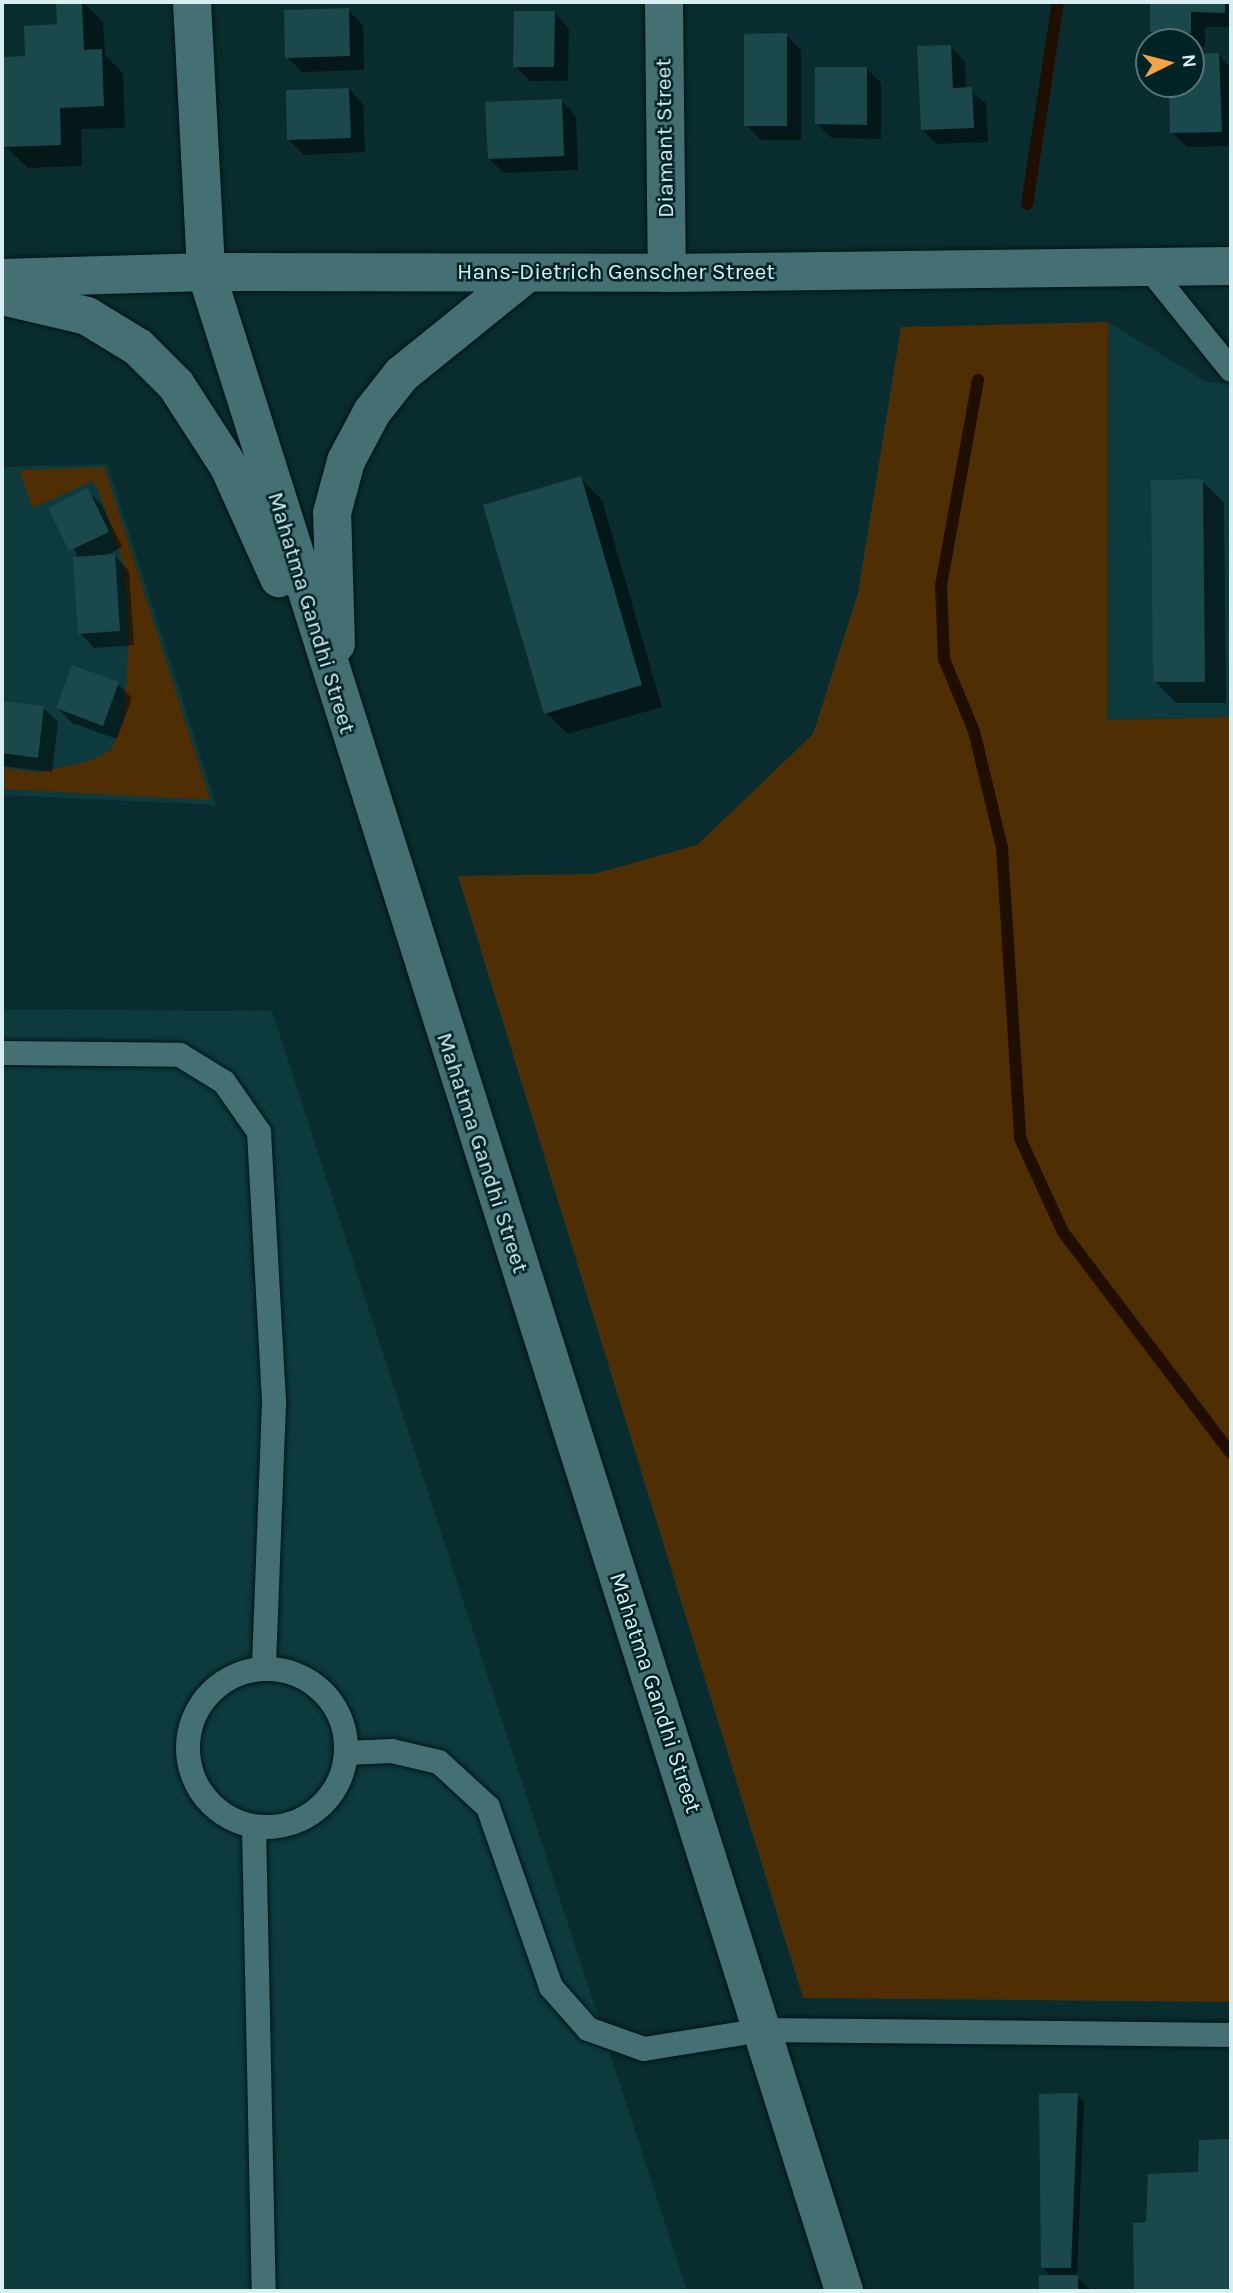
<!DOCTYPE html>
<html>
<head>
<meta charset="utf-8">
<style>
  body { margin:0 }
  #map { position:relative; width:1233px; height:2293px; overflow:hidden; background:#092d2f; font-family:Karla,sans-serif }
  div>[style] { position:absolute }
  .built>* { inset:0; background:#0c3a3d }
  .green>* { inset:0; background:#4f2e03 }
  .shadow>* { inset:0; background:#0007 }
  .stream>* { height:12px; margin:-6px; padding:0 6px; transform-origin:6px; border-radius:6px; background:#200f00 }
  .building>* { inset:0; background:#1b484b }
  .roads { filter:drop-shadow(0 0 2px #001415) drop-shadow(0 0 2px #001415) }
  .service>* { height:24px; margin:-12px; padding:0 12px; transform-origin:12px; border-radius:12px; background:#447073 }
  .service>.ring { margin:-12px; padding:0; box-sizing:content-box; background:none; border:24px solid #447073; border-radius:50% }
  .minor>* { height:38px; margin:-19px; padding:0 19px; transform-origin:19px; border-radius:19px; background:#447073 }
  .tertiary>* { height:38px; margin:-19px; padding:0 19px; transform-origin:19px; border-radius:19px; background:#447073 }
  span { translate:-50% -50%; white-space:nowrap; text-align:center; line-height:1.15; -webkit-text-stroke:5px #002325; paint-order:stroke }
  .street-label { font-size:23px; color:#d8eff1 }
  .frame { position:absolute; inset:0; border:4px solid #d8eff1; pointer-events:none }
  .north { position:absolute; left:1135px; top:28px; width:70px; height:70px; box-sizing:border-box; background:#002325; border:2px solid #567577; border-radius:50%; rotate:84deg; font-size:19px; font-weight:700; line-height:28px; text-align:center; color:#d8eff1 }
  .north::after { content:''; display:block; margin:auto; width:24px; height:32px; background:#f5a345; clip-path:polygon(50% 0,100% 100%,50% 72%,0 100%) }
</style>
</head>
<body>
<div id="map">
  <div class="built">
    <i style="clip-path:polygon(1108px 322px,1208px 383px,1231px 382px,1231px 717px,1107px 720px)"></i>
    <i style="clip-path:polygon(107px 464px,216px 805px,2px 795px,2px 467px)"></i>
    <i style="clip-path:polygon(2px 1009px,272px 1011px,687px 2291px,2px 2291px)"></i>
  </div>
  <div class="green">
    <i style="clip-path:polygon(1108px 322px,1107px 720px,1231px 717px,1231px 2002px,803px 1998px,458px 876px,594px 874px,697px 845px,813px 734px,858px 593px,901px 327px)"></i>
    <i style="clip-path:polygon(104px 467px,210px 800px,2px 789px,2px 768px,41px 772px,89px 761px,111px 750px,124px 717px,129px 628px,124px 567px,98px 490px,92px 481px,32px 508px,19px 470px)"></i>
  </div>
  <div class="shadow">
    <i style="clip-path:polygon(58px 2px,83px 2px,103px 22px,105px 55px,123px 73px,125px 128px,81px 129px,82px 166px,28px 168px,6px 147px,27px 58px,59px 26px)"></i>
    <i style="clip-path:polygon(1151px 2px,1231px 2px,1231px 27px,1205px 27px,1205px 47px,1162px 42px,1151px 31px)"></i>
    <i style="clip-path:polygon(348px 10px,363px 25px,364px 70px,302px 72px,287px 57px)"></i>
    <i style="clip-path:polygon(554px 13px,569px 28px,568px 81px,530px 81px,515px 66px)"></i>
    <i style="clip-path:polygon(786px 35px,801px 50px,801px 140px,761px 140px,746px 125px)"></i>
    <i style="clip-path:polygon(951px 47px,965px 62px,966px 89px,986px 103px,988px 142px,937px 144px,922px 130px)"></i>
    <i style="clip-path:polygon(1219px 55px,1231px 68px,1231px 146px,1187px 147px,1172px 132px,1171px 84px,1191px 84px)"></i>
    <i style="clip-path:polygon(867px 69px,881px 83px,881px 139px,832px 138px,817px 124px)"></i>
    <i style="clip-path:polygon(349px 89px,363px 104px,365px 152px,304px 155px,289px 140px)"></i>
    <i style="clip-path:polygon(561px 101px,576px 116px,578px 170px,504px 173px,489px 159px)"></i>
    <i style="clip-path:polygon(580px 478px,602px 500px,662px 707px,568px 734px,546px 713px)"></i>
    <i style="clip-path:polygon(1202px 481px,1224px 503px,1226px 703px,1176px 703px,1155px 681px)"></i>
    <i style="clip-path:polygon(88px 491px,102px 505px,122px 547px,103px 557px,115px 556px,129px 571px,134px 645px,94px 648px,80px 633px,79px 558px,51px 509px)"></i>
    <i style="clip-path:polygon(118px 684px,132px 698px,117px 739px,72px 723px,58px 708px)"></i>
    <i style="clip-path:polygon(2px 702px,43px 708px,58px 722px,52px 772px,2px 766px)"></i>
    <i style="clip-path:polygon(1077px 2095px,1084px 2102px,1077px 2277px,1092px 2291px,1041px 2291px,1041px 2277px,1052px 2277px,1042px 2267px)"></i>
    <i style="clip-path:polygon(1231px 2140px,1231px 2291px,1136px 2291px,1135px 2225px,1148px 2224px,1200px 2174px,1200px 2141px)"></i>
  </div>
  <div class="stream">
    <i style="left:1027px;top:204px;width:204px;rotate:-81.3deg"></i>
    <i style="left:978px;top:380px;width:209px;rotate:100.2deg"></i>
    <i style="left:941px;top:586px;width:73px;rotate:87.6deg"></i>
    <i style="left:944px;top:659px;width:78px;rotate:67.4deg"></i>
    <i style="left:974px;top:731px;width:120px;rotate:76.5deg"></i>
    <i style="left:1002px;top:848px;width:291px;rotate:86.4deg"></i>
    <i style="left:1020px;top:1138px;width:103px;rotate:65.4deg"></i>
    <i style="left:1063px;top:1232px;width:278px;rotate:52.8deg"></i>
  </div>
  <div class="building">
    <i style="clip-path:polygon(56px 2px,82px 2px,84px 50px,102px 49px,104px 106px,60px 108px,61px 145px,4px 147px,2px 57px,25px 56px,24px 26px,57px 24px)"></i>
    <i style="clip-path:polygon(1150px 2px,1225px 2px,1225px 13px,1191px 12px,1191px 33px,1150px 32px)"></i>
    <i style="clip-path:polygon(349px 8px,350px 56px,285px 58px,284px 10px)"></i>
    <i style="clip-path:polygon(514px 11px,555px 11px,554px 67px,513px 67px)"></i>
    <i style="clip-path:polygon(787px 33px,787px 126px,744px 126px,744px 34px)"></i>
    <i style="clip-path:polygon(951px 45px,953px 88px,972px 87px,974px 128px,921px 130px,917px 46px)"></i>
    <i style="clip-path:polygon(1219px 53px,1222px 132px,1170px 133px,1169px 84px,1191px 84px,1192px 54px)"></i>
    <i style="clip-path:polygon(815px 67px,867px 67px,867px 125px,815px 124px)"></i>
    <i style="clip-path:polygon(349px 88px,351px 138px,287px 140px,286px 90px)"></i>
    <i style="clip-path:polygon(562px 99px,564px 156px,488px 159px,485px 102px)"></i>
    <i style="clip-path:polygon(581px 476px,642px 685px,544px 714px,483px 505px)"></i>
    <i style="clip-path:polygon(1203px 479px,1205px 682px,1153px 682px,1151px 480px)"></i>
    <i style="clip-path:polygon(88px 488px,109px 532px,69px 551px,48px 508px)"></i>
    <i style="clip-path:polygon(115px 554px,120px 631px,78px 634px,73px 557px)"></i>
    <i style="clip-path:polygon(72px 665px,119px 682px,103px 726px,56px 708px)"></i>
    <i style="clip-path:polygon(2px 701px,44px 706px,38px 758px,2px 753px)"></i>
    <i style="clip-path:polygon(1078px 2093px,1071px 2268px,1041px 2268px,1039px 2094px)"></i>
    <i style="clip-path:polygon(1231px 2139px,1231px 2291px,1134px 2291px,1133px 2223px,1146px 2222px,1148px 2174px,1198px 2172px,1199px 2140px)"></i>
    <i style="clip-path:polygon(1039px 2275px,1078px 2275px,1078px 2291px,1039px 2291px)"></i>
  </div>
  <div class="roads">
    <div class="service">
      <i style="left:1148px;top:267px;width:132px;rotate:51.1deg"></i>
      <i style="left:2px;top:1053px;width:178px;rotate:0.6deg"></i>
      <i style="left:180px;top:1055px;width:52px;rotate:31.5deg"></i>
      <i style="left:224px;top:1082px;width:61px;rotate:55deg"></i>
      <i style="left:259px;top:1132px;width:272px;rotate:86.8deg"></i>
      <i style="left:274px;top:1404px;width:265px;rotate:92.2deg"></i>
      <i class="ring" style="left:188px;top:1669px;width:134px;height:134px"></i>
      <i style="left:346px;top:1753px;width:46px;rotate:-2.5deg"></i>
      <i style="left:392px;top:1751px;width:48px;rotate:13.2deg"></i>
      <i style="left:439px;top:1762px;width:67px;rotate:42.6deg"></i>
      <i style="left:488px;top:1807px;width:191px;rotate:70.7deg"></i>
      <i style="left:551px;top:1987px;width:56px;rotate:48.6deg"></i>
      <i style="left:588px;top:2029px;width:59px;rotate:19.7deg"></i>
      <i style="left:644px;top:2049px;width:120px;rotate:-9.1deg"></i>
      <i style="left:762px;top:2030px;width:469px;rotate:0.6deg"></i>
      <i style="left:254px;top:1827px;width:464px;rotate:88.8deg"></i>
    </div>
    <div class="minor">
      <i style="left:192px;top:2px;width:270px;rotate:87deg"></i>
      <i style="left:664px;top:2px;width:271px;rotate:89.4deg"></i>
    </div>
    <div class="tertiary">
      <i style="left:206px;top:272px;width:2117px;rotate:72.46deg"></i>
      <i style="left:2px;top:278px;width:204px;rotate:-1.7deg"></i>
      <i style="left:206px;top:272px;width:461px;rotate:0.1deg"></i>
      <i style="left:667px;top:273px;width:564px;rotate:-0.71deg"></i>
      <i style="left:2px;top:296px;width:87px;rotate:13.2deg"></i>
      <i style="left:87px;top:316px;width:60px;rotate:31.3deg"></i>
      <i style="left:138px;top:347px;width:54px;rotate:45deg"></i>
      <i style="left:176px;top:385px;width:98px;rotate:57.1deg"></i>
      <i style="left:229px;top:467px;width:122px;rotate:65.8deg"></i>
      <i style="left:336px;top:644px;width:131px;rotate:-91.7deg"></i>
      <i style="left:332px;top:513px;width:54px;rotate:-74.9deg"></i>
      <i style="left:346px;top:461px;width:55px;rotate:-62deg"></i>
      <i style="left:372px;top:412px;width:48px;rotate:-51.7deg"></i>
      <i style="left:402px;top:374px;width:161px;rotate:-38.9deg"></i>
    </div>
  </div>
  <div class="street-label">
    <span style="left:665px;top:138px;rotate:-91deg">Diamant Street</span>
    <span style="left:616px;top:272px">Hans-Dietrich Genscher Street</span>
    <span style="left:311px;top:613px;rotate:73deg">Mahatma Gandhi Street</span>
    <span style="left:482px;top:1153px;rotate:72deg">Mahatma Gandhi Street</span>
    <span style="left:655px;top:1693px;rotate:72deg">Mahatma Gandhi Street</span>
  </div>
  <div class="frame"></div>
  <div class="north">N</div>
</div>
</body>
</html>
